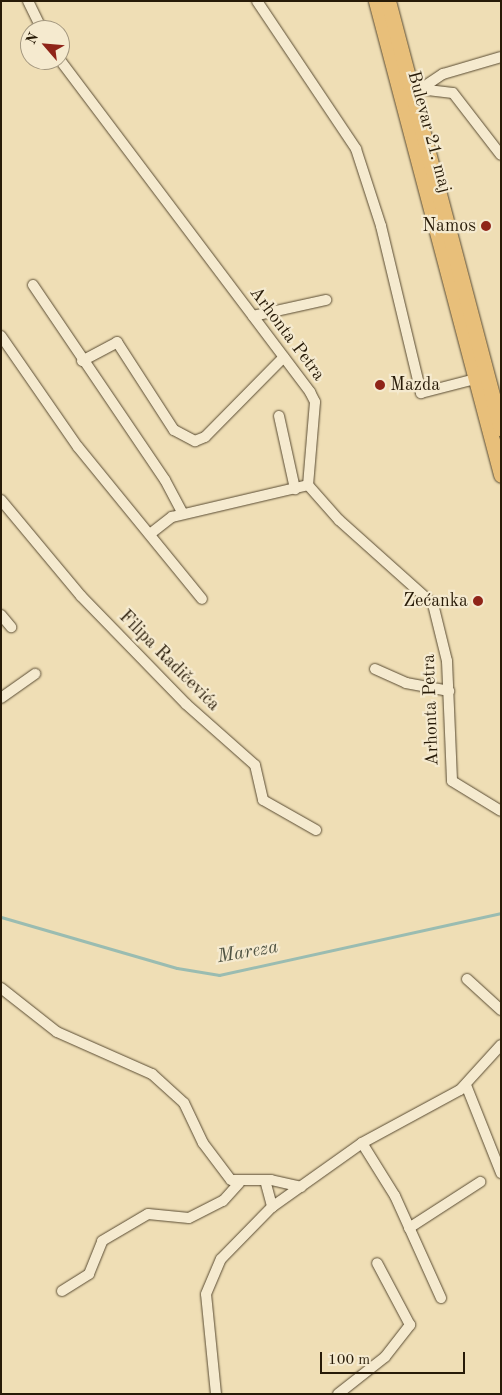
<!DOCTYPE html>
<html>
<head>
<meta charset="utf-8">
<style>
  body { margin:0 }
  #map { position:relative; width:502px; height:1395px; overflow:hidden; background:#efdeb5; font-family:"Old Standard TT",serif }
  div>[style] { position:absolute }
  .stream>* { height:3px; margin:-1.5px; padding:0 1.5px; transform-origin:1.5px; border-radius:1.5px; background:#9abcb1 }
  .roads { filter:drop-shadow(0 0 1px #594b32) drop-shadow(0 0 1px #594b32) }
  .street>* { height:10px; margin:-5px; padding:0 5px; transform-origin:5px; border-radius:5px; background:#f5eacf }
  .primary>* { height:15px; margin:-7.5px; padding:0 7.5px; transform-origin:7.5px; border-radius:7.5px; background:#e8bf7a }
  .dots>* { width:14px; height:14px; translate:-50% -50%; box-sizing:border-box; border:2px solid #f5eacf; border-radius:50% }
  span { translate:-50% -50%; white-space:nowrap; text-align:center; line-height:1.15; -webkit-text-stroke:4.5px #f5eacf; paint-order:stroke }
  .street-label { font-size:18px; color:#271a07 }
  .poi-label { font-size:18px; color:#271a07 }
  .right { translate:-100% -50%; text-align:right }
  .left { translate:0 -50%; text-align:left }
  .water-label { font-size:19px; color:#4f5342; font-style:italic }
  .frame { position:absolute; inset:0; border:2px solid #271a07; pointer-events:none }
  .north { position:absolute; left:20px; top:20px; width:50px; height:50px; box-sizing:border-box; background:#f5eacf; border:1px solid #a3977f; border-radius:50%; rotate:297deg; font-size:14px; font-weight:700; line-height:20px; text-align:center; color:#271a07 }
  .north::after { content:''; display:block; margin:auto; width:18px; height:22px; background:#8f2418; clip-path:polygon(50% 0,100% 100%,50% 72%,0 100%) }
  .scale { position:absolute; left:320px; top:1352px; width:145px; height:22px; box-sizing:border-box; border:2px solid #271a07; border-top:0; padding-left:6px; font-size:15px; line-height:18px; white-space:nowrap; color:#271a07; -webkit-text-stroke:4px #f5eacf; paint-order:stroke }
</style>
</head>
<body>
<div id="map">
  <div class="stream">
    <i style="left:1px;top:917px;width:183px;rotate:16.2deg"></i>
    <i style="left:177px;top:968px;width:43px;rotate:9.5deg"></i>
    <i style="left:219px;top:975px;width:289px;rotate:-12.4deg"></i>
  </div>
  <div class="roads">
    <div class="street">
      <i style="left:28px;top:1px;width:32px;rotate:64deg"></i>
      <i style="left:257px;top:1px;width:178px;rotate:56.2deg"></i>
      <i style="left:356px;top:149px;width:81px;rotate:72deg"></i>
      <i style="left:381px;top:226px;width:172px;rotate:76.5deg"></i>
      <i style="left:421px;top:393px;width:56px;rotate:-14.5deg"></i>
      <i style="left:60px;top:60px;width:416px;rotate:53deg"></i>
      <i style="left:310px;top:392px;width:11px;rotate:63deg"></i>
      <i style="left:315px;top:402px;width:83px;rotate:94.8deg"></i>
      <i style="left:308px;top:485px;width:47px;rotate:48.5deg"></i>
      <i style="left:339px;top:520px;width:126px;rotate:41.8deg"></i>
      <i style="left:433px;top:604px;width:59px;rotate:76.2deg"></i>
      <i style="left:447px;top:661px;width:120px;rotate:87.6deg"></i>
      <i style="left:452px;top:781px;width:57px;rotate:31.5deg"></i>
      <i style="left:425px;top:86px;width:22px;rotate:-34deg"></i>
      <i style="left:443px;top:74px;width:60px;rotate:-16.3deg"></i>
      <i style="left:411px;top:88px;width:42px;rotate:6.8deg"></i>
      <i style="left:453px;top:93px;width:78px;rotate:52.3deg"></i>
      <i style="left:33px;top:285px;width:235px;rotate:55.9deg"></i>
      <i style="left:165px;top:480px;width:38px;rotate:62deg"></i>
      <i style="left:253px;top:316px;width:75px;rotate:-12.4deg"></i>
      <i style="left:1px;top:336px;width:135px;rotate:55.3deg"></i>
      <i style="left:78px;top:447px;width:196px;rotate:50.8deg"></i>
      <i style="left:82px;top:361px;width:40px;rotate:-28deg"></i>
      <i style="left:117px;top:342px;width:105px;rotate:57.1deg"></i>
      <i style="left:174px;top:430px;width:24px;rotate:28deg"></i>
      <i style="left:195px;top:441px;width:11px;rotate:-22deg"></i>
      <i style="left:205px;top:437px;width:112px;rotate:-45.4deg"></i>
      <i style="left:279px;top:416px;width:75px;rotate:77.6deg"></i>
      <i style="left:1px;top:500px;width:125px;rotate:50.2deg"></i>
      <i style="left:81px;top:596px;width:151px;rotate:45.8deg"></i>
      <i style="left:186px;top:704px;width:92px;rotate:41.5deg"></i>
      <i style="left:255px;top:765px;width:36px;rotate:77deg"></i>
      <i style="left:263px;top:800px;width:61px;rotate:29.5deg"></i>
      <i style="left:150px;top:534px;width:28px;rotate:-38deg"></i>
      <i style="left:172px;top:517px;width:140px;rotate:-13.2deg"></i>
      <i style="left:1px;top:615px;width:16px;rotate:50deg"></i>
      <i style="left:375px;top:669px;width:34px;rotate:24deg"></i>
      <i style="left:406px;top:683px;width:44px;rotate:10.5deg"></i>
      <i style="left:1px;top:698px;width:42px;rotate:-35.2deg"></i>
      <i style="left:467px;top:979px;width:46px;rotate:42.4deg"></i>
      <i style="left:1px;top:988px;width:71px;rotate:38.2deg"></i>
      <i style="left:57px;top:1032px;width:104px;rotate:23.9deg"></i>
      <i style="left:152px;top:1074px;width:43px;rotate:42.2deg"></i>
      <i style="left:184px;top:1103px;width:44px;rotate:64.6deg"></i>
      <i style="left:203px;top:1143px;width:46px;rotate:52.9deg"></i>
      <i style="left:231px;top:1180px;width:40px"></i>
      <i style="left:271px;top:1180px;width:31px;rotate:13deg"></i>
      <i style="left:466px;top:1085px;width:95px;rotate:68.3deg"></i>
      <i style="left:362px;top:1143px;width:62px;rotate:58.1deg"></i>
      <i style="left:395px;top:1196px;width:112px;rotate:65.7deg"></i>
      <i style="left:265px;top:1180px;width:28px;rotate:75deg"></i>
      <i style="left:409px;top:1228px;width:85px;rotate:-32.9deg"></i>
      <i style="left:62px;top:1291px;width:32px;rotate:-32deg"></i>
      <i style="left:89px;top:1274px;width:35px;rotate:-68deg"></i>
      <i style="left:102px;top:1241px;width:53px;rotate:-30.4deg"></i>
      <i style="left:148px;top:1214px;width:41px;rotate:5.6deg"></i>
      <i style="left:189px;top:1218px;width:38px;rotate:-27deg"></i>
      <i style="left:223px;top:1201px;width:24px;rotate:-48deg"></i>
      <i style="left:216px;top:1394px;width:100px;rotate:-95.7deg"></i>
      <i style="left:206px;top:1294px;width:38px;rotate:-67deg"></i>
      <i style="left:221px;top:1259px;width:73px;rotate:-45.6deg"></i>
      <i style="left:272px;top:1207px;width:110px;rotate:-35.4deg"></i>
      <i style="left:362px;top:1143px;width:111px;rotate:-28.4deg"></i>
      <i style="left:460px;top:1090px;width:61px;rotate:-47.7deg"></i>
      <i style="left:338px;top:1394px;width:60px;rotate:-38.2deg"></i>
      <i style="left:385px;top:1357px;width:41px;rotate:-52deg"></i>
      <i style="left:410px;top:1325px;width:70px;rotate:-118deg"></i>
    </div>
    <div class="primary">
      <i style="left:376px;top:1px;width:490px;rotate:75.2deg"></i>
      <i style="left:388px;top:1px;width:442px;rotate:75.2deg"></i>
    </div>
  </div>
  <div class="dots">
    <i style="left:486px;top:226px;background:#8f2418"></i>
    <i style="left:380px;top:385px;background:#8f2418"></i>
    <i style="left:478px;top:601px;background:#8f2418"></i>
  </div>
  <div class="street-label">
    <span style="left:429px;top:132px;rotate:75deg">Bulevar 21. maj</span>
    <span style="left:287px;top:334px;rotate:53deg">Arhonta Petra</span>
    <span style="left:169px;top:661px;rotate:45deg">Filipa Radičevića</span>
    <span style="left:431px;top:710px;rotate:-92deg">Arhonta Petra</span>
  </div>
  <div class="poi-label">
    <span class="right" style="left:476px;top:226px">Namos</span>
    <span class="left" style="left:390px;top:385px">Mazda</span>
    <span class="right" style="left:468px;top:601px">Zećanka</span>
  </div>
  <div class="water-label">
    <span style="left:248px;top:953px;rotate:-10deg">Mareza</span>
  </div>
  <div class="frame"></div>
  <div class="north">N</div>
  <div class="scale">100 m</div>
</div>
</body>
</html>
